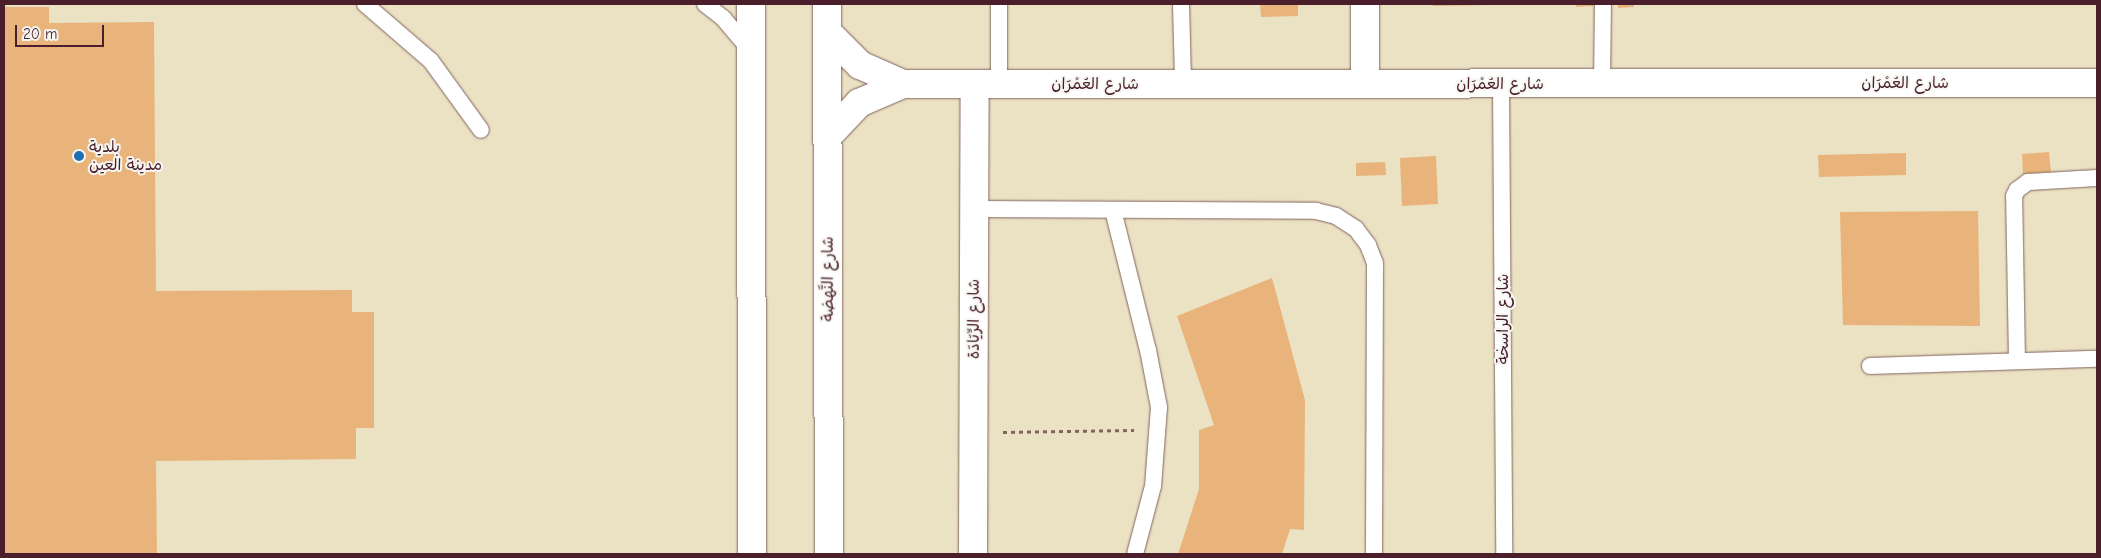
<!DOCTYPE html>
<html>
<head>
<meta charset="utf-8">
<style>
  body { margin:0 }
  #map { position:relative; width:2101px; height:558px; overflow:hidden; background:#ebe2c3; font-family:"Comic Neue","Playpen Sans Arabic",sans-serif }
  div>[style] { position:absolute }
  .building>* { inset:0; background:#e9b47b }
  .path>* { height:3px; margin-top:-1.5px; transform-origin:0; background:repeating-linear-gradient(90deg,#826360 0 4px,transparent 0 8px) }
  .roads { filter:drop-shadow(0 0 1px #826360) drop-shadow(0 0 1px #826360) }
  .service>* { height:16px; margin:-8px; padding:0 8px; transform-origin:8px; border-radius:8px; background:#fff }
  .minor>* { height:28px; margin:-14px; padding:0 14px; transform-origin:14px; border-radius:14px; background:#fff }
  .tertiary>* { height:28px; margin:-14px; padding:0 14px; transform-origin:14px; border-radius:14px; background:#fff }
  .dots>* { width:14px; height:14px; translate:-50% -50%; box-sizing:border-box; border:2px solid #f6f6f2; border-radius:50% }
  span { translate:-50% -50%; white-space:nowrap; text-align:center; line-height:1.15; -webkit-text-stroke:4px #f6f6f2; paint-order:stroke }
  .street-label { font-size:16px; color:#4a1f2b }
  .poi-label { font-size:16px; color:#4a1f2b }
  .left { translate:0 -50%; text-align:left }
  .frame { position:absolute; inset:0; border:5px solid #4a1f2b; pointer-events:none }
  .scale { position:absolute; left:15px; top:25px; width:89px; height:22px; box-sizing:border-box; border:2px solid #4a1f2b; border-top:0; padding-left:6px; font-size:15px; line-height:18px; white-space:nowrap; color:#4a1f2b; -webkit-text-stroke:4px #f6f6f2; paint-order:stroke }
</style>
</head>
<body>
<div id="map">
  <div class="building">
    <i style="clip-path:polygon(1260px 4px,1298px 4px,1298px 16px,1261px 17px)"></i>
    <i style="clip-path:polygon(1433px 4px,1567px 4px,1433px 6px)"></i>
    <i style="clip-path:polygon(1576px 4px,1594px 4px,1594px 6px,1576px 7px)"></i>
    <i style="clip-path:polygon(1618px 4px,1634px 4px,1634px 7px,1618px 8px)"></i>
    <i style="clip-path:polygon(4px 7px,49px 7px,49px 23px,154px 22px,156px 291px,352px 290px,352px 312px,374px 312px,374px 428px,356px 428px,356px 459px,156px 461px,157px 554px,4px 554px)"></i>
    <i style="clip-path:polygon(2049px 152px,2051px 172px,2023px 174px,2022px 154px)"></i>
    <i style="clip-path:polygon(1906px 153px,1906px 175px,1819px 177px,1818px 155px)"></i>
    <i style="clip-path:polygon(1436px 156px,1438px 204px,1402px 206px,1400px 158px)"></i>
    <i style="clip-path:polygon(1385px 162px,1386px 175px,1356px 176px,1356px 163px)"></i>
    <i style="clip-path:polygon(1978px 211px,1980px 326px,1843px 325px,1840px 212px)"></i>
    <i style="clip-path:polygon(1272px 278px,1305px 400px,1304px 530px,1290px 529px,1282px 554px,1178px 554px,1199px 489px,1199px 430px,1214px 425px,1177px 316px)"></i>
  </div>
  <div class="path">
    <i style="left:1003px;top:432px;width:131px;rotate:-0.9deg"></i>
  </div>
  <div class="roads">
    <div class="service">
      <i style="left:365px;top:4px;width:87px;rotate:40.8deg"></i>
      <i style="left:431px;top:61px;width:85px;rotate:54.1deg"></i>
      <i style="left:705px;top:4px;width:23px;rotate:38deg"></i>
      <i style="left:723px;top:18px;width:42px;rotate:49.8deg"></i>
      <i style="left:1181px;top:4px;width:79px;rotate:88.5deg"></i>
      <i style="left:999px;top:84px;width:80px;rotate:-90deg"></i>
      <i style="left:1501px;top:84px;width:470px;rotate:89.6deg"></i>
      <i style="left:1602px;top:84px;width:80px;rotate:-89.3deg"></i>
      <i style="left:974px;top:209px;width:342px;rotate:0.3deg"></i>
      <i style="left:1316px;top:211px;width:21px;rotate:14deg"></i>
      <i style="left:1336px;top:216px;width:24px;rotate:33deg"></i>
      <i style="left:1356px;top:229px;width:20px;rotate:53deg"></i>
      <i style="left:1368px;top:245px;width:19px;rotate:69deg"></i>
      <i style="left:1375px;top:263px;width:291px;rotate:90.2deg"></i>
      <i style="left:1113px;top:210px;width:144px;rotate:76deg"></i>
      <i style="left:1148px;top:350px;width:58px;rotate:79.1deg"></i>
      <i style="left:1159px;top:407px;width:79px;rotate:94.3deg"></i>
      <i style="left:1153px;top:486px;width:70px;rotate:104.8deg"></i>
      <i style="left:2017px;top:361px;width:165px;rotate:-91deg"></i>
      <i style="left:2014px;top:196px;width:7px;rotate:-63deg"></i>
      <i style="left:2017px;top:190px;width:14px;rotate:-36deg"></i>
      <i style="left:2028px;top:182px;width:69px;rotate:-3.3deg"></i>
      <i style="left:1870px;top:366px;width:227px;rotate:-1.8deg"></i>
    </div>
    <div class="minor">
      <i style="left:1365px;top:4px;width:80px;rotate:90deg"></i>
      <i style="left:827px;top:32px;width:47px;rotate:45deg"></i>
      <i style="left:860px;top:65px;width:47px;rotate:23.8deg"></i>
      <i style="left:827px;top:137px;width:47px;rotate:-46.7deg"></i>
      <i style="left:859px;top:103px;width:48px;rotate:-23.4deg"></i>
      <i style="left:903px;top:84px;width:1194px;rotate:-0.05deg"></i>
      <i style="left:973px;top:554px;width:470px;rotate:-89.8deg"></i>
    </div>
    <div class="tertiary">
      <i style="left:751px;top:4px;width:550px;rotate:89.9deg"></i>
      <i style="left:827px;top:4px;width:550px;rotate:89.79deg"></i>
    </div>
  </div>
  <div class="dots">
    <i style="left:79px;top:156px;background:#1f6fb2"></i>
  </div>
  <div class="street-label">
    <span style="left:1905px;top:83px">شارع العُمْرَان</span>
    <span style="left:1095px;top:84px">شارع العُمْرَان</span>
    <span style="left:1500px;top:84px">شارع العُمْرَان</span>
    <span style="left:828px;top:279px;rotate:-90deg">شارع النَّهضة</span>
    <span style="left:974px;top:319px;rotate:-90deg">شارع الرِّيَادَة</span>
    <span style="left:1503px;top:319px;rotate:-90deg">شارع الراسخة</span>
  </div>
  <div class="poi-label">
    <span class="left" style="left:89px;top:156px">بلدية<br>مدينة العين</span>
  </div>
  <div class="frame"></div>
  <div class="scale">20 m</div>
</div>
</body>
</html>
